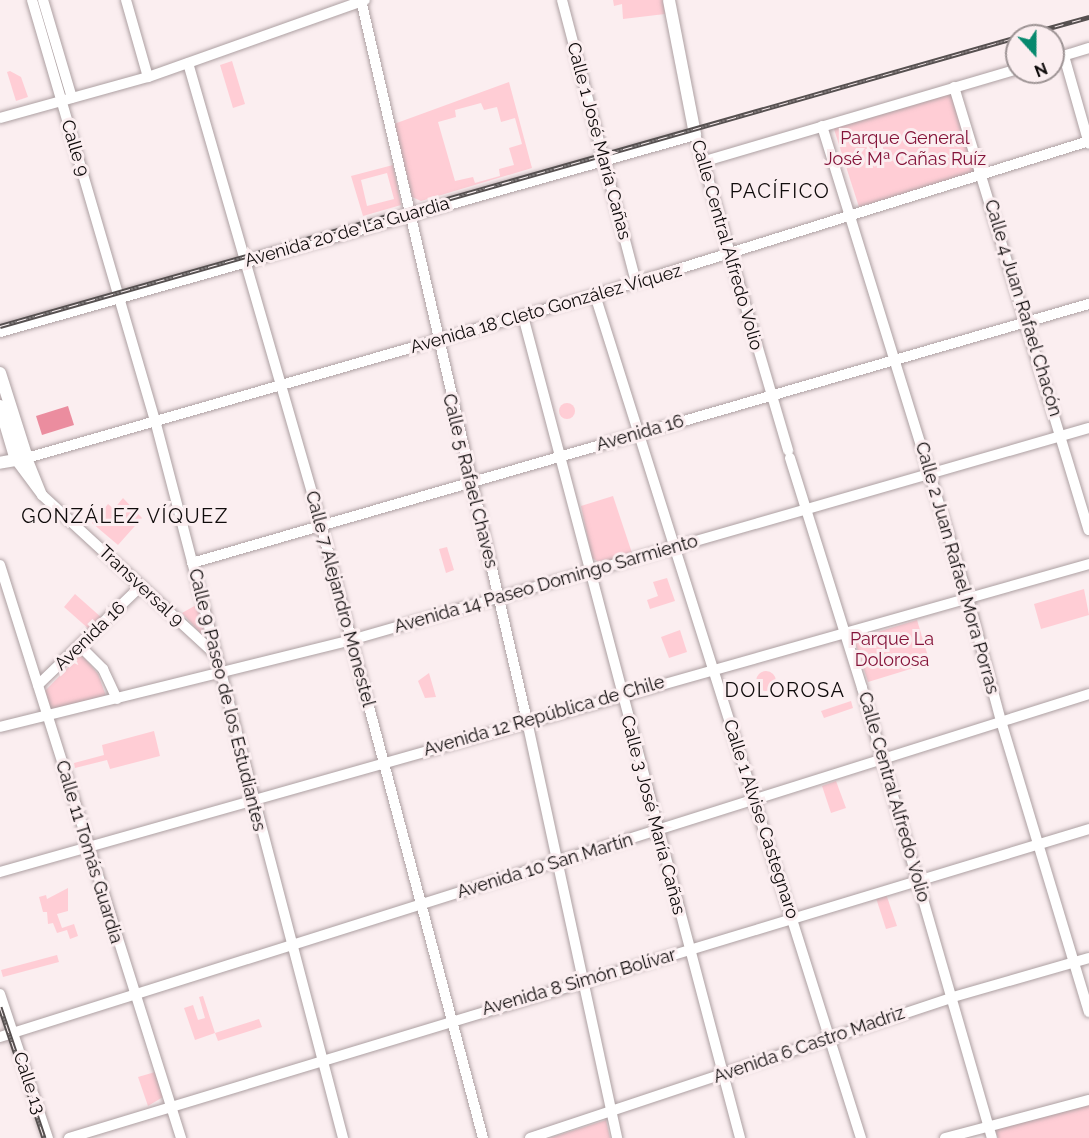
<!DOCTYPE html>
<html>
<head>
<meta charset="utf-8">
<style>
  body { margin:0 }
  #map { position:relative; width:1089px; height:1138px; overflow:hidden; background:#fbeef0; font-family:Raleway,sans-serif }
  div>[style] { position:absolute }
  .green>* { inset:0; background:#ffcdd5 }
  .round { border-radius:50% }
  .water>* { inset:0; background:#eb8d9f }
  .roads { filter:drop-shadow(0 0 2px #ada0a2) drop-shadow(0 0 2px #ada0a2) }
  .minor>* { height:10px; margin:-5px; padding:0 5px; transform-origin:5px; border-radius:5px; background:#fff }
  .major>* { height:12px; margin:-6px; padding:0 6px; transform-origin:6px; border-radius:6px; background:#fff }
  .rail>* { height:5px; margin-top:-2.5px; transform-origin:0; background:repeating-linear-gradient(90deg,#fbeef0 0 9px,#565050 0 18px); box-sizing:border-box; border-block:2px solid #565050 }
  span { translate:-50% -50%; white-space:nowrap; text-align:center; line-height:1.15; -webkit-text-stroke:6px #fbeef0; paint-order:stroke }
  .park-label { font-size:18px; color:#841339 }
  .street-label { font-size:18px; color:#0f0b0b }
  .neighbourhood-label { font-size:20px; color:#0f0b0b; letter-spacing:1.5px }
  .north { position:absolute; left:1005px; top:24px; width:60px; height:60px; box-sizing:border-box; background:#fbeef0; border:2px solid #9d9394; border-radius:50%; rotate:159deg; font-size:16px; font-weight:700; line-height:24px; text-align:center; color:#0f0b0b }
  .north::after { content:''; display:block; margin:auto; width:21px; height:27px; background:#06896e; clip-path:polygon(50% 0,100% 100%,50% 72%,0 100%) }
</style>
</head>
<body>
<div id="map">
  <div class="green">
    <i style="clip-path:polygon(613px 0,663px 0,665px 14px,623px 19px,622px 4px,614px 6px)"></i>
    <i style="clip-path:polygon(232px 61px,245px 104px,233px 108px,220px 65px)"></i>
    <i style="clip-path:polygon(10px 71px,21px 77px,28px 97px,16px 101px,7px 72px)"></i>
    <i style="clip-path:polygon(evenodd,509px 82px,532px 168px,421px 201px,412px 197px,394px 124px,509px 82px,481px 103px,484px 110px,497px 107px,501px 122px,515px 118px,522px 144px,509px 148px,514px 165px,499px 169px,500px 176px,475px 183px,473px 177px,455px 181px,438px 122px,456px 117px,455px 110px,481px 103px)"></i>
    <i style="clip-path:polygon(952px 92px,976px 173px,859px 207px,833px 126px)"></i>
    <i style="clip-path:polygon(evenodd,393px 165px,401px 205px,363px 216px,351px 176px,393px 165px,387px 173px,394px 199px,367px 206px,361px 180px,387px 173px)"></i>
    <i class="round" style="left:559px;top:403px;width:16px;height:16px"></i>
    <i style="clip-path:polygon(613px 496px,632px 553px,600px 563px,592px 558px,581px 506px)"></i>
    <i style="clip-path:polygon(123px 498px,142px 518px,118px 545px,92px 523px,108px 504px,114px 509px)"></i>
    <i style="clip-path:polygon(447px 547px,454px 570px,446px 573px,439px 549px)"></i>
    <i style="clip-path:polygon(667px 578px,675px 601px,650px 609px,647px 600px,658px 596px,653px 582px)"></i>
    <i style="clip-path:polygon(1084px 589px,1089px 615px,1041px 629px,1034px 604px)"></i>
    <i style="clip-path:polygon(75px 594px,102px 618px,90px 630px,64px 607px)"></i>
    <i style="clip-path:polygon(198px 604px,207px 640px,182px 613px)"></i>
    <i style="clip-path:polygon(917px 620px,930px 663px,868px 682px,854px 639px)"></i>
    <i style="clip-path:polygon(680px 630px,687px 652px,669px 658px,661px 637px)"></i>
    <i style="clip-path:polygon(81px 654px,98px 674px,106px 696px,50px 710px,44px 692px)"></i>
    <i class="round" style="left:756px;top:671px;width:20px;height:20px"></i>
    <i style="clip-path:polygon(429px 673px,436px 697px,425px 698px,418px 681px)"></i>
    <i style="clip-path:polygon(851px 701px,853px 708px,824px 718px,821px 711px)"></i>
    <i style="clip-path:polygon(154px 731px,160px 756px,110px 769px,107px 760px,75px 768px,74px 763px,104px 755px,102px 745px)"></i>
    <i style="clip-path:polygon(836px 781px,846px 808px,831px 813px,822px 786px)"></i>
    <i style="clip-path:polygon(68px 888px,68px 911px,57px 914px,62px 928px,74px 924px,78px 936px,70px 939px,67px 930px,57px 933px,53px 923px,48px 924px,47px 912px,43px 912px,39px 897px,46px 895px,47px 899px)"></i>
    <i style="clip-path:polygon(886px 894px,897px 926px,886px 929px,876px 898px)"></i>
    <i style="clip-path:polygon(57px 955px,59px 962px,3px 977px,1px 970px)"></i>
    <i style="clip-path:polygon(203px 996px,215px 1033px,259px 1019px,262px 1027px,218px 1041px,215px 1033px,195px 1040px,184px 1008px,193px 1005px,198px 1020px,205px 1018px,199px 997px)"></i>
    <i style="clip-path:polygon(155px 1072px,163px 1097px,148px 1106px,138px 1077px)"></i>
    <i style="clip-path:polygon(1089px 1104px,1089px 1138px,998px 1138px,995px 1129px)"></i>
    <i style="clip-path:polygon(606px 1120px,610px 1138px,550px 1138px)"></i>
  </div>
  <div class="water">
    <i style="clip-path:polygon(68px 406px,74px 425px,42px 435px,36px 416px)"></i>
  </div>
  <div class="roads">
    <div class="minor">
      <i style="left:32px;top:0;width:442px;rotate:73.7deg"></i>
      <i style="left:156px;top:424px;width:738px;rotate:75.32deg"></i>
      <i style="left:43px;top:0;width:102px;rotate:73.5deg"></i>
      <i style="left:126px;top:0;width:80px;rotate:74.1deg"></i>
      <i style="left:361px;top:0;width:740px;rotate:77.03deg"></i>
      <i style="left:527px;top:721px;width:427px;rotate:77.8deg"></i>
      <i style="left:562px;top:0;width:292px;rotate:75.3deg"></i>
      <i style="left:1064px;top:56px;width:91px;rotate:74.1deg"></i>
      <i style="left:1053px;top:59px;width:38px;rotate:-17deg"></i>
      <i style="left:188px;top:63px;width:481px;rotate:73.9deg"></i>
      <i style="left:321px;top:525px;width:634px;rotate:75.2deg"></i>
      <i style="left:954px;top:87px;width:463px;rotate:73.1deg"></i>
      <i style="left:0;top:118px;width:154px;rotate:-15.5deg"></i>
      <i style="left:148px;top:77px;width:230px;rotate:-19.5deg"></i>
      <i style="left:822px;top:126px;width:494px;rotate:72.8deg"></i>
      <i style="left:968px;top:598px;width:127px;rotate:75deg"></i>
      <i style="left:1001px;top:721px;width:304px;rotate:73.2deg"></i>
      <i style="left:695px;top:134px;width:330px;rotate:73.6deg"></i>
      <i style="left:702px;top:162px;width:328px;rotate:-16.4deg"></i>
      <i style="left:595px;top:295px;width:884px;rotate:72.49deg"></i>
      <i style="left:523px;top:316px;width:850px;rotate:75.21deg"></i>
      <i style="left:790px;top:458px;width:241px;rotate:72.6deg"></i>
      <i style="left:862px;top:688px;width:468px;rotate:73.9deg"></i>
      <i style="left:16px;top:460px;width:44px;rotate:53.4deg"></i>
      <i style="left:42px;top:495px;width:232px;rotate:42.6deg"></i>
      <i style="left:42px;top:495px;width:40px;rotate:-112deg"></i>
      <i style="left:27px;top:458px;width:591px;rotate:-16.01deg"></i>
      <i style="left:595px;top:295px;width:517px;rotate:-17.31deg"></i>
      <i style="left:192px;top:563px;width:934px;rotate:-16.11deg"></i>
      <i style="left:0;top:565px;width:601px;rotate:72.47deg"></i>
      <i style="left:80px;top:646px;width:33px;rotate:45deg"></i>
      <i style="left:103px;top:669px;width:33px;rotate:65deg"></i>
      <i style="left:38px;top:685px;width:143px;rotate:-43.9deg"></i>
      <i style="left:0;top:727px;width:362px;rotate:-13.9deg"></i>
      <i style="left:351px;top:640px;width:768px;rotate:-16.03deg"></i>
      <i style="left:0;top:872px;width:1132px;rotate:-15.79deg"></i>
      <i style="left:0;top:994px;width:152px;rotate:71.6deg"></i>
      <i style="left:0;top:1037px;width:1142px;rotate:-17.48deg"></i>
      <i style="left:69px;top:1138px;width:1066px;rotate:-16.85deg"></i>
      <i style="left:530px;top:1138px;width:446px;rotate:-18.4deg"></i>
      <i style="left:953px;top:997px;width:141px;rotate:-16deg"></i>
      <i style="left:945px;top:1138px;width:149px;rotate:-14.8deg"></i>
    </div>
    <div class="major">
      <i style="left:0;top:331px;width:722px;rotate:-15.83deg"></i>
      <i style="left:695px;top:134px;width:136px;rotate:-101deg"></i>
      <i style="left:0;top:373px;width:89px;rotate:72.4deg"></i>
      <i style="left:27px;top:458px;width:27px;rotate:170deg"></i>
      <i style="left:0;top:406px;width:56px;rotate:73.5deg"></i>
    </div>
  </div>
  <div class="rail">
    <i style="left:1020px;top:36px;width:72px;rotate:-15.4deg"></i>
    <i style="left:0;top:326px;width:1057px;rotate:-15.86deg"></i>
    <i style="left:0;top:1007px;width:138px;rotate:71.4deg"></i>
  </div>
  <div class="park-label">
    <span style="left:905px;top:149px">Parque General<br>José Mª Cañas Ruíz</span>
    <span style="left:892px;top:650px">Parque La<br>Dolorosa</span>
  </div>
  <div class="street-label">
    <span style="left:599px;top:141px;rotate:75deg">Calle 1 José María Cañas</span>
    <span style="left:75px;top:148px;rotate:73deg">Calle 9</span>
    <span style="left:347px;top:232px;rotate:-16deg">Avenida 20 de La Guardia</span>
    <span style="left:727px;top:245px;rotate:74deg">Calle Central Alfredo Volio</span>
    <span style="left:1023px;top:308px;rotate:73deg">Calle 4 Juan Rafael Chacón</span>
    <span style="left:546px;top:309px;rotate:-16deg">Avenida 18 Cleto González Víquez</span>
    <span style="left:640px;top:433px;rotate:-16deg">Avenida 16</span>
    <span style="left:470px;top:481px;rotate:76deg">Calle 5 Rafael Chaves</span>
    <span style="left:957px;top:568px;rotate:74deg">Calle 2 Juan Rafael Mora Porras</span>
    <span style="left:546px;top:584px;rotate:-16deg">Avenida 14 Paseo Domingo Sarmiento</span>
    <span style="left:141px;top:586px;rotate:43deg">Transversal 9</span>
    <span style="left:340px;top:599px;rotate:75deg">Calle 7 Alejandro Monestel</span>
    <span style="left:90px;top:636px;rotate:-44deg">Avenida 16</span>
    <span style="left:227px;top:700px;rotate:76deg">Calle 9 Paseo de los Estudiantes</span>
    <span style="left:544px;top:716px;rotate:-16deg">Avenida 12 República de Chile</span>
    <span style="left:894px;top:797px;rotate:74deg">Calle Central Alfredo Volio</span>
    <span style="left:653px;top:815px;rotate:75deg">Calle 3 José María Cañas</span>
    <span style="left:761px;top:819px;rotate:72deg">Calle 1 Alvise Castegnaro</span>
    <span style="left:89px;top:852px;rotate:73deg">Calle 11 Tomás Guardia</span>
    <span style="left:545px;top:866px;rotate:-17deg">Avenida 10 San Martín</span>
    <span style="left:579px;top:982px;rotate:-16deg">Avenida 8 Simón Bolívar</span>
    <span style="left:809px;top:1045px;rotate:-19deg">Avenida 6 Castro Madriz</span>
    <span style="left:29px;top:1083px;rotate:71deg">Calle 13</span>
  </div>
  <div class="neighbourhood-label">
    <span style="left:780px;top:191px">PACÍFICO</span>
    <span style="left:125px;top:516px">GONZÁLEZ VÍQUEZ</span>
    <span style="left:785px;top:690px">DOLOROSA</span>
  </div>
  <div class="north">N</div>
</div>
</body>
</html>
